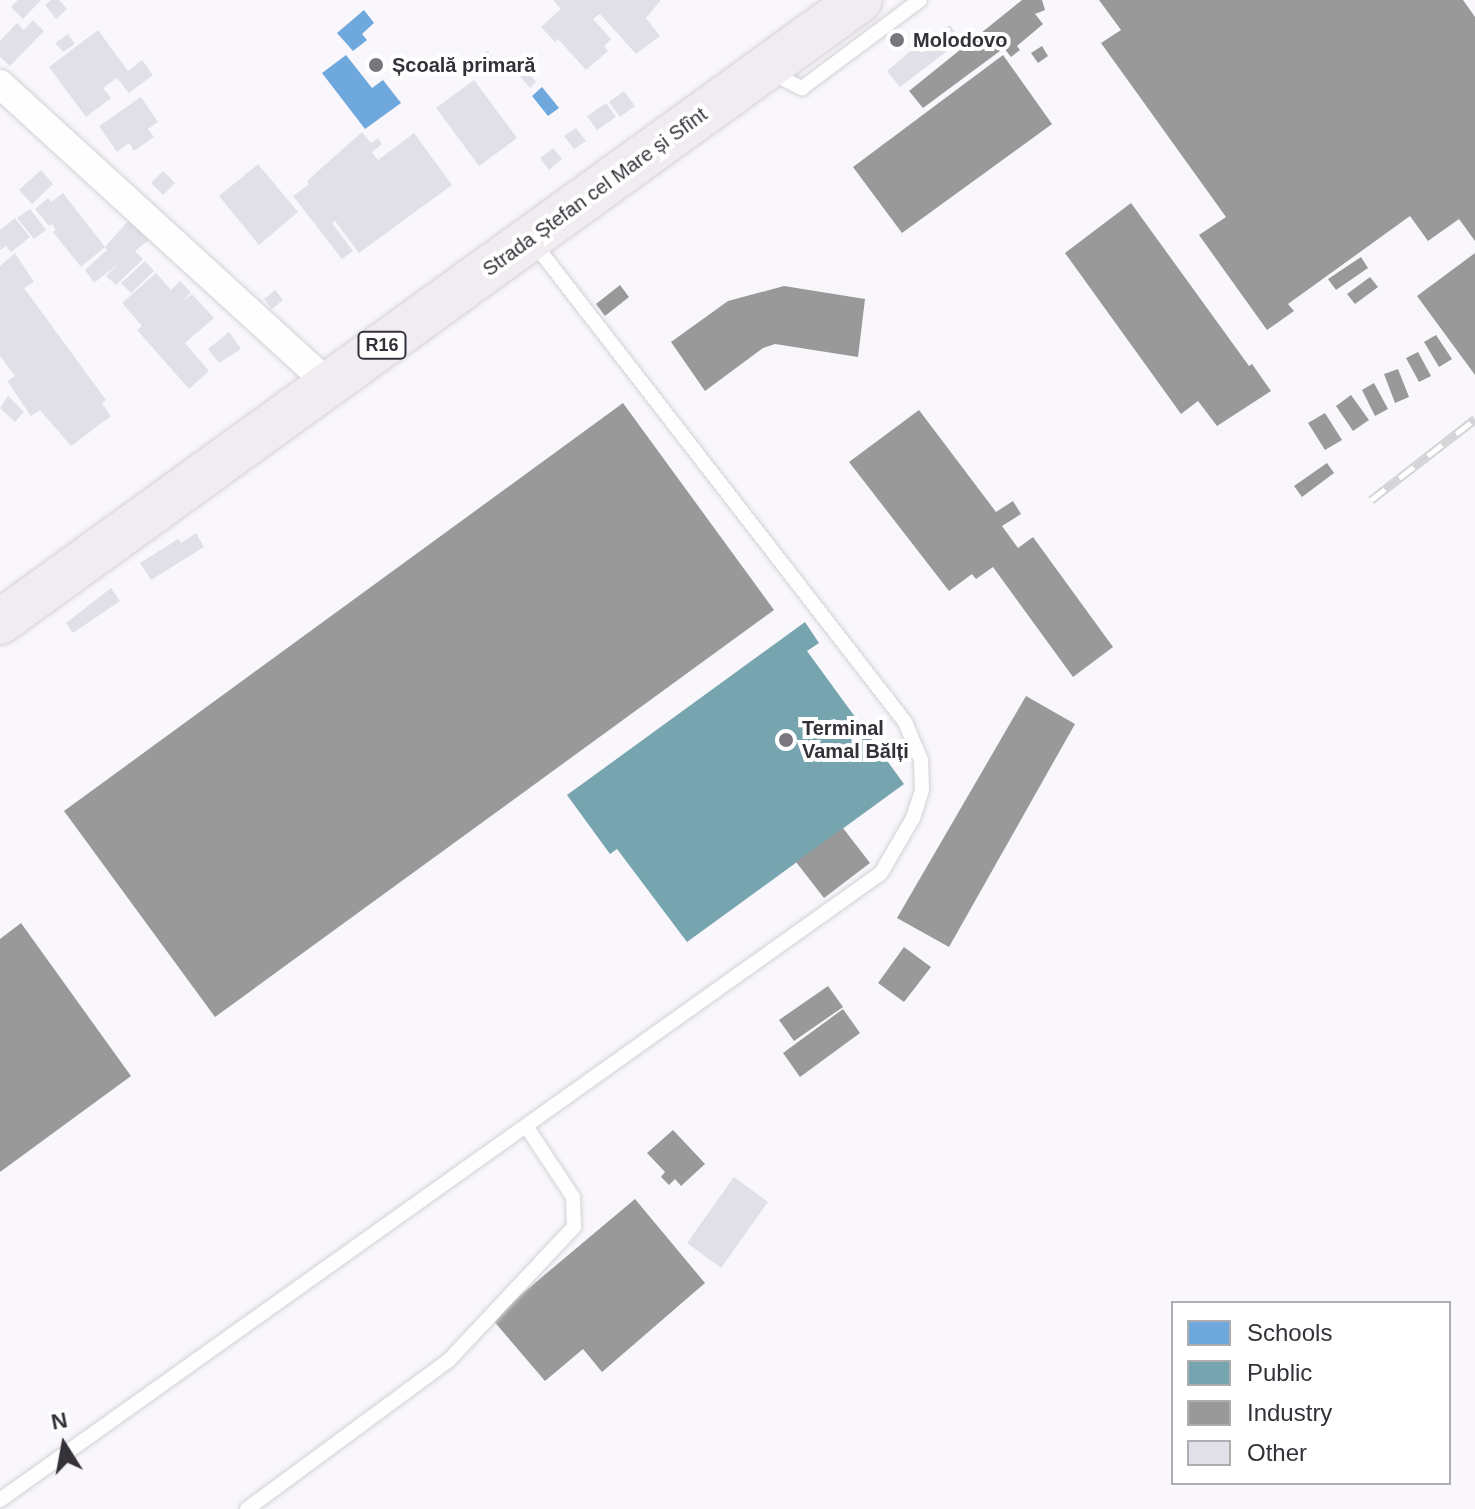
<!DOCTYPE html>
<html>
<head>
<meta charset="utf-8">
<style>
  body { margin:0 }
  #map { position:relative; width:1475px; height:1509px; overflow:hidden; background:#f9f7fb; font-family:Arial,sans-serif }
  div>[style] { position:absolute }
  .schools>* { inset:0; background:#6fa8dc }
  .public>* { inset:0; background:#76a5af }
  .industry>* { inset:0; background:#999 }
  .building>* { inset:0; background:#e1e0e8 }
  .roads { filter:drop-shadow(0 0 2px #d4d1d6) drop-shadow(0 0 2px #d4d1d6) }
  .service>* { height:14px; margin:-7px; padding:0 7px; transform-origin:7px; border-radius:7px; background:#fefefe }
  .minor>* { height:28px; margin:-14px; padding:0 14px; transform-origin:14px; border-radius:14px; background:#fefefe }
  .primary>* { height:44px; margin:-22px; padding:0 22px; transform-origin:22px; border-radius:22px; background:#f1ecf1 }
  .rail>* { height:9px; margin-top:-4.5px; transform-origin:0; background:repeating-linear-gradient(90deg,#fff 0 18px,#d4d3d5 0 36px); box-sizing:border-box; border-block:2px solid #d4d3d5 }
  .dots>* { width:22px; height:22px; translate:-50% -50%; box-sizing:border-box; border:4px solid #fff; border-radius:50% }
  span { translate:-50% -50%; white-space:nowrap; text-align:center; line-height:1.15; -webkit-text-stroke:8px #fff; paint-order:stroke }
  .shield-label span { padding:2px 6px; background:#fff; border:2px solid; border-radius:6px; -webkit-text-stroke-width:0 }
  .shield-label { font-size:18px; color:#353139; font-weight:700 }
  .poi-label { font-size:20px; color:#353139; font-weight:700 }
  .left { translate:0 -50%; text-align:left }
  .street-label { font-size:20px; color:#353139 }
  .legend { position:absolute; left:1171px; top:1301px; width:280px; height:184px; box-sizing:border-box; background:#fff; border:2px solid #aeadb0; margin:0; padding:10px 14px; list-style:none; font-size:24px; color:#353139 }
  .legend li { display:flex; align-items:center; gap:16px; height:40px }
  .legend b { width:40px; border:2px solid #aeadb0 }
  .north { position:absolute; left:24px; top:1405px; width:80px; height:80px; -webkit-text-stroke:6px #fff; paint-order:stroke; rotate:349deg; font-size:22px; font-weight:700; line-height:32px; text-align:center; color:#353139 }
  .north::after { content:''; display:block; margin:auto; width:28px; height:36px; background:#353139; clip-path:polygon(50% 0,100% 100%,50% 72%,0 100%) }
</style>
</head>
<body>
<div id="map">
  <div class="schools">
    <i style="clip-path:polygon(364px 10px,374px 23px,362px 34px,367px 40px,353px 51px,337px 33px)"></i>
    <i style="clip-path:polygon(346px 55px,372px 88px,383px 80px,401px 103px,365px 129px,322px 73px)"></i>
    <i style="clip-path:polygon(542px 87px,559px 108px,548px 116px,532px 96px)"></i>
  </div>
  <div class="public">
    <i style="clip-path:polygon(805px 622px,819px 643px,807px 651px,904px 784px,687px 942px,617px 849px,610px 854px,567px 795px)"></i>
  </div>
  <div class="industry">
    <i style="clip-path:polygon(1022px 0,1042px 0,1045px 10px,1035px 14px,1043px 24px,1017px 46px,1020px 50px,1011px 57px,1004px 48px,923px 108px,909px 91px)"></i>
    <i style="clip-path:polygon(1099px 0,1463px 0,1475px 17px,1475px 241px,1459px 219px,1428px 241px,1410px 216px,1288px 304px,1294px 311px,1267px 330px,1199px 235px,1226px 217px,1101px 43px,1121px 30px)"></i>
    <i style="clip-path:polygon(1042px 46px,1048px 56px,1038px 63px,1031px 53px)"></i>
    <i style="clip-path:polygon(1003px 55px,1052px 124px,902px 233px,853px 167px)"></i>
    <i style="clip-path:polygon(1131px 203px,1249px 366px,1252px 364px,1271px 391px,1217px 426px,1198px 401px,1181px 414px,1065px 253px)"></i>
    <i style="clip-path:polygon(1475px 253px,1475px 375px,1417px 296px)"></i>
    <i style="clip-path:polygon(1361px 257px,1368px 268px,1336px 290px,1328px 279px)"></i>
    <i style="clip-path:polygon(1370px 277px,1378px 287px,1355px 304px,1347px 294px)"></i>
    <i style="clip-path:polygon(620px 285px,629px 297px,605px 316px,596px 304px)"></i>
    <i style="clip-path:polygon(784px 286px,865px 299px,858px 357px,775px 344px,763px 348px,705px 391px,671px 342px,728px 301px)"></i>
    <i style="clip-path:polygon(1436px 335px,1452px 359px,1439px 367px,1424px 342px)"></i>
    <i style="clip-path:polygon(1418px 352px,1431px 376px,1419px 382px,1406px 358px)"></i>
    <i style="clip-path:polygon(1398px 369px,1409px 397px,1395px 403px,1384px 374px)"></i>
    <i style="clip-path:polygon(1374px 383px,1388px 409px,1375px 416px,1362px 390px)"></i>
    <i style="clip-path:polygon(1351px 395px,1369px 420px,1353px 431px,1336px 406px)"></i>
    <i style="clip-path:polygon(623px 403px,774px 610px,215px 1017px,64px 811px)"></i>
    <i style="clip-path:polygon(919px 410px,996px 512px,1013px 501px,1021px 514px,1002px 526px,1018px 548px,1033px 537px,1113px 647px,1073px 677px,993px 567px,976px 579px,972px 574px,949px 591px,849px 462px)"></i>
    <i style="clip-path:polygon(1325px 413px,1342px 440px,1325px 450px,1308px 423px)"></i>
    <i style="clip-path:polygon(1327px 463px,1334px 473px,1302px 497px,1294px 486px)"></i>
    <i style="clip-path:polygon(1026px 696px,1075px 724px,949px 947px,897px 918px)"></i>
    <i style="clip-path:polygon(843px 828px,870px 863px,824px 898px,796px 862px)"></i>
    <i style="clip-path:polygon(21px 923px,131px 1076px,0 1172px,0 939px)"></i>
    <i style="clip-path:polygon(904px 947px,931px 967px,904px 1002px,878px 983px)"></i>
    <i style="clip-path:polygon(828px 986px,843px 1007px,794px 1041px,779px 1020px)"></i>
    <i style="clip-path:polygon(843px 1009px,860px 1033px,800px 1077px,783px 1053px)"></i>
    <i style="clip-path:polygon(673px 1130px,705px 1164px,681px 1186px,675px 1179px,669px 1185px,661px 1177px,665px 1172px,647px 1153px)"></i>
    <i style="clip-path:polygon(635px 1199px,705px 1283px,602px 1372px,583px 1349px,545px 1381px,492px 1319px)"></i>
  </div>
  <div class="building">
    <i style="clip-path:polygon(18px 0,41px 0,23px 19px,11px 7px)"></i>
    <i style="clip-path:polygon(51px 0,59px 0,67px 9px,56px 19px,45px 5px)"></i>
    <i style="clip-path:polygon(553px 0,661px 0,646px 18px,660px 36px,636px 54px,600px 14px,593px 19px,611px 39px,604px 46px,608px 51px,586px 70px,558px 39px,555px 42px,541px 27px,561px 9px)"></i>
    <i style="clip-path:polygon(33px 20px,44px 31px,10px 66px,0 57px,0 41px,17px 23px,24px 30px)"></i>
    <i style="clip-path:polygon(950px 25px,961px 40px,947px 50px,936px 36px)"></i>
    <i style="clip-path:polygon(98px 30px,128px 71px,142px 60px,153px 75px,129px 93px,117px 78px,103px 88px,111px 98px,86px 117px,49px 67px)"></i>
    <i style="clip-path:polygon(68px 34px,75px 44px,63px 52px,55px 43px)"></i>
    <i style="clip-path:polygon(935px 39px,946px 52px,900px 87px,887px 71px,919px 44px)"></i>
    <i style="clip-path:polygon(488px 51px,495px 61px,473px 74px,467px 64px)"></i>
    <i style="clip-path:polygon(520px 62px,536px 82px,530px 88px,513px 68px)"></i>
    <i style="clip-path:polygon(474px 80px,517px 138px,479px 166px,436px 108px)"></i>
    <i style="clip-path:polygon(624px 91px,635px 106px,620px 117px,609px 102px)"></i>
    <i style="clip-path:polygon(141px 97px,158px 122px,148px 129px,154px 137px,134px 151px,129px 143px,117px 152px,99px 126px)"></i>
    <i style="clip-path:polygon(606px 103px,616px 117px,597px 130px,587px 116px)"></i>
    <i style="clip-path:polygon(576px 128px,586px 141px,574px 149px,564px 136px)"></i>
    <i style="clip-path:polygon(362px 132px,371px 143px,378px 138px,382px 144px,372px 152px,378px 160px,414px 133px,452px 185px,359px 253px,335px 221px,332px 223px,353px 251px,342px 259px,293px 196px,309px 184px,307px 181px)"></i>
    <i style="clip-path:polygon(553px 148px,562px 159px,549px 170px,540px 158px)"></i>
    <i style="clip-path:polygon(258px 164px,298px 212px,259px 245px,219px 196px)"></i>
    <i style="clip-path:polygon(41px 170px,53px 184px,32px 204px,19px 190px)"></i>
    <i style="clip-path:polygon(163px 171px,175px 183px,163px 195px,151px 183px)"></i>
    <i style="clip-path:polygon(63px 193px,105px 247px,128px 221px,149px 240px,135px 251px,143px 259px,116px 285px,106px 276px,118px 264px,94px 283px,85px 270px,107px 250px,105px 247px,81px 267px,53px 232px,56px 230px,52px 224px,49px 226px,35px 209px,48px 198px,51px 202px)"></i>
    <i style="clip-path:polygon(30px 209px,46px 230px,34px 239px,17px 218px)"></i>
    <i style="clip-path:polygon(15px 218px,30px 237px,11px 252px,6px 246px,0 250px,0 230px)"></i>
    <i style="clip-path:polygon(15px 253px,34px 282px,24px 288px,106px 400px,102px 403px,111px 416px,71px 446px,40px 410px,31px 416px,7px 381px,15px 376px,0 356px,0 266px)"></i>
    <i style="clip-path:polygon(145px 261px,154px 271px,131px 293px,121px 283px)"></i>
    <i style="clip-path:polygon(156px 273px,171px 290px,180px 281px,191px 292px,182px 302px,192px 294px,214px 318px,185px 343px,209px 371px,189px 389px,137px 330px,142px 326px,122px 303px)"></i>
    <i style="clip-path:polygon(275px 290px,283px 300px,272px 309px,264px 299px)"></i>
    <i style="clip-path:polygon(229px 332px,241px 349px,219px 363px,208px 349px)"></i>
    <i style="clip-path:polygon(8px 396px,24px 412px,15px 422px,0 408px)"></i>
    <i style="clip-path:polygon(196px 533px,204px 547px,151px 580px,140px 563px,178px 539px,181px 543px)"></i>
    <i style="clip-path:polygon(111px 588px,120px 601px,73px 633px,66px 623px)"></i>
    <i style="clip-path:polygon(734px 1177px,768px 1202px,721px 1268px,687px 1243px)"></i>
  </div>
  <div class="roads">
    <div class="service">
      <i style="left:772px;top:73px;width:34px;rotate:27deg"></i>
      <i style="left:802px;top:88px;width:147px;rotate:-36.7deg"></i>
      <i style="left:0;top:1500px;width:1081px;rotate:-35.44deg"></i>
      <i style="left:881px;top:873px;width:64px;rotate:-59.8deg"></i>
      <i style="left:913px;top:818px;width:29px;rotate:-72deg"></i>
      <i style="left:922px;top:790px;width:30px;rotate:-92deg"></i>
      <i style="left:921px;top:760px;width:41px;rotate:-112.8deg"></i>
      <i style="left:905px;top:722px;width:607px;rotate:-127.78deg"></i>
      <i style="left:247px;top:1509px;width:251px;rotate:-36.4deg"></i>
      <i style="left:449px;top:1360px;width:183px;rotate:-46.8deg"></i>
      <i style="left:574px;top:1227px;width:30px;rotate:-92deg"></i>
      <i style="left:573px;top:1197px;width:85px;rotate:-123.5deg"></i>
    </div>
    <div class="minor">
      <i style="left:0;top:84px;width:445px;rotate:42.4deg"></i>
    </div>
    <div class="primary">
      <i style="left:0;top:622px;width:1061px;rotate:-35.88deg"></i>
    </div>
  </div>
  <div class="rail">
    <i style="left:1371px;top:500px;width:132px;rotate:-37.9deg"></i>
  </div>
  <div class="dots">
    <i style="left:897px;top:40px;background:#7a767d"></i>
    <i style="left:376px;top:65px;background:#7a767d"></i>
    <i style="left:786px;top:740px;background:#7a767d"></i>
  </div>
  <div class="shield-label">
    <span style="left:382px;top:345px">R16</span>
  </div>
  <div class="poi-label">
    <span class="left" style="left:913px;top:40px">Molodovo</span>
    <span class="left" style="left:392px;top:65px">Școală primară</span>
    <span class="left" style="left:802px;top:740px">Terminal<br>Vamal Bălți</span>
  </div>
  <div class="street-label">
    <span style="left:595px;top:192px;rotate:-36deg">Strada Ștefan cel Mare și Sfînt</span>
  </div>
  <ul class="legend">
  <li><b style="height:22px;background:#6fa8dc"></b>Schools</li>
  <li><b style="height:22px;background:#76a5af"></b>Public</li>
  <li><b style="height:22px;background:#999"></b>Industry</li>
  <li><b style="height:22px;background:#e1e0e8"></b>Other</li>
  </ul>
  <div class="north">N</div>
</div>
</body>
</html>
